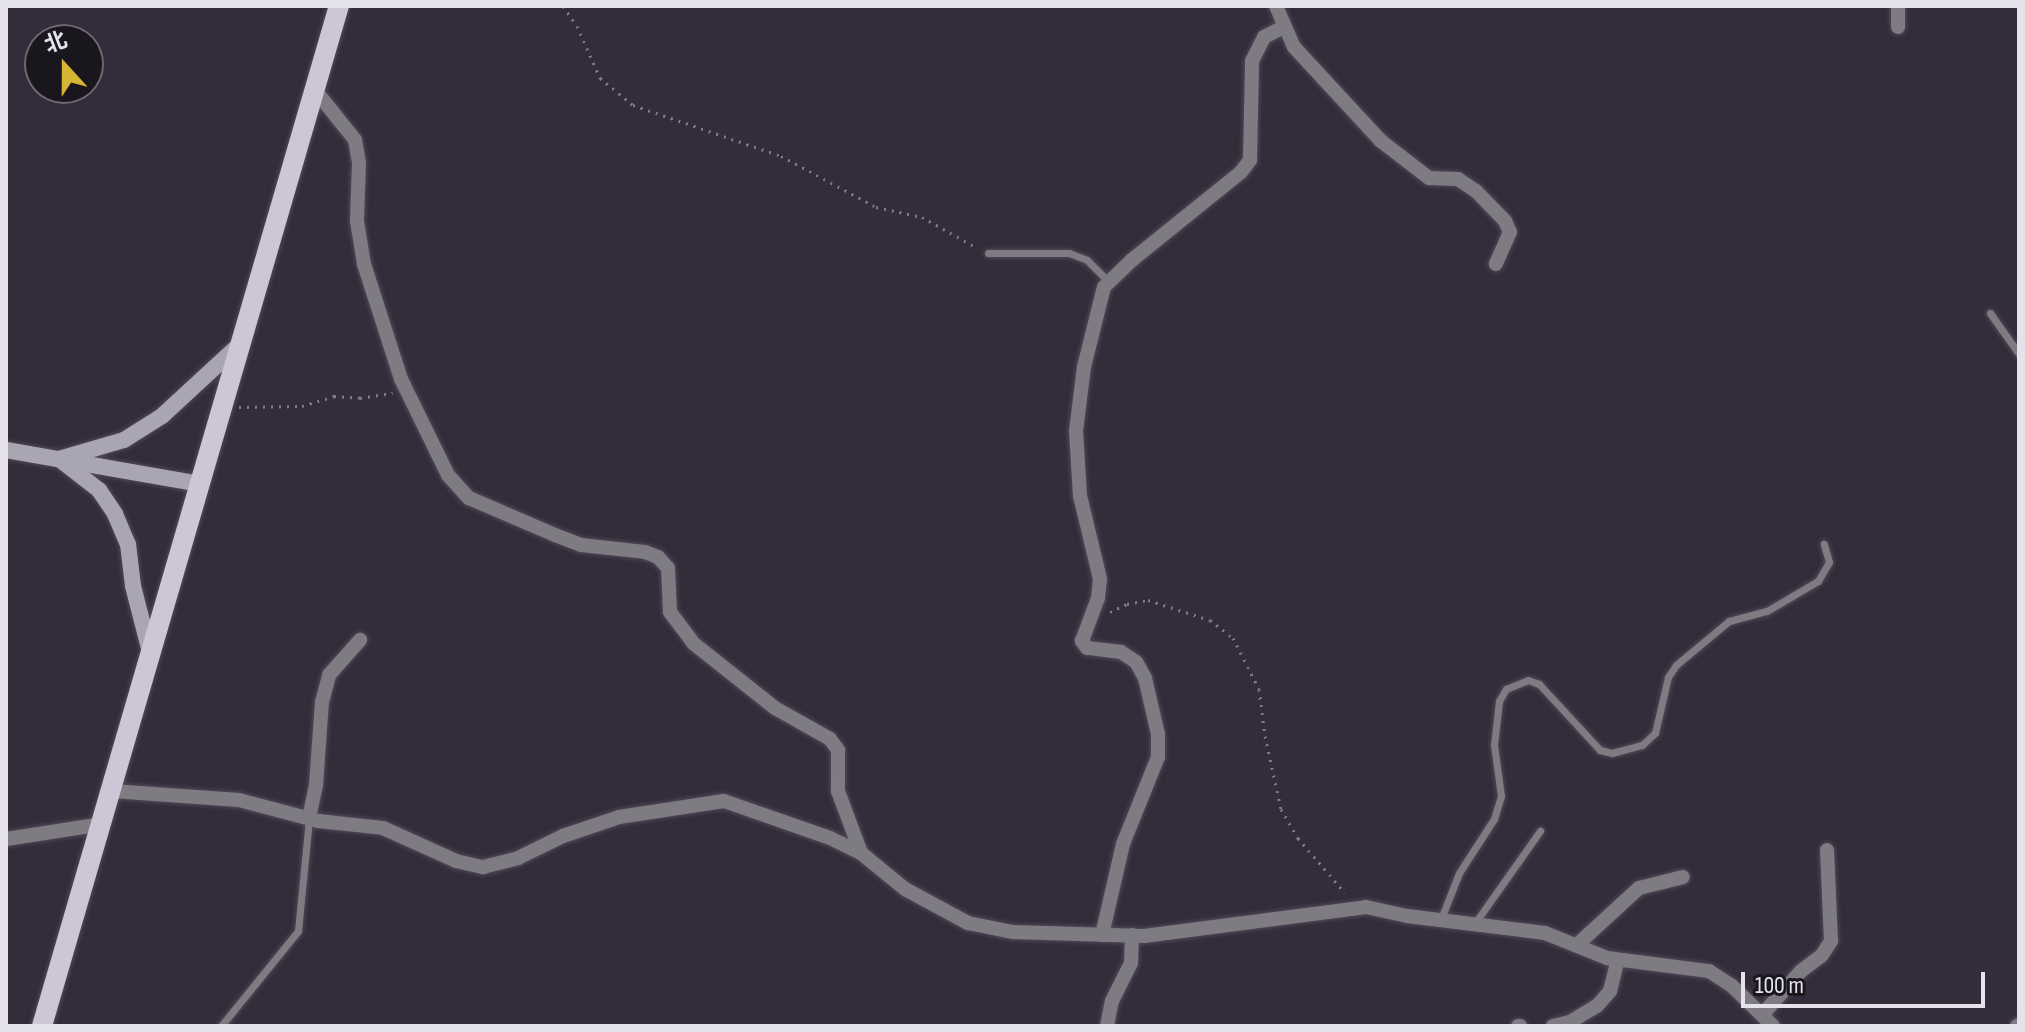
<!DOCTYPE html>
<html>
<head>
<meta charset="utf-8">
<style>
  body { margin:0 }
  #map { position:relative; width:2025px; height:1032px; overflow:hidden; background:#322c3b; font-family:"Sofia Sans Condensed","Noto Sans SC",sans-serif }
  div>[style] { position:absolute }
  .path>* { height:3px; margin-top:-1.5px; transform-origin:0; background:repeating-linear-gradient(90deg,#807b87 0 2px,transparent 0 8px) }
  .roads { filter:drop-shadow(0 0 2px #4f4957) drop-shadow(0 0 2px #4f4957) }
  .lane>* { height:7px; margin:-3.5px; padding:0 3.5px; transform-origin:3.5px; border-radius:3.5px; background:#7e7b83 }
  .street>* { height:14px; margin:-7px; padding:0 7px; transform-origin:7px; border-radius:7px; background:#7e7b83 }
  .secondary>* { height:16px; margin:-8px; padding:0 8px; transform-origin:8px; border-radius:8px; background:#aaa5b2 }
  .primary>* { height:20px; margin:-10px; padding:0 10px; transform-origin:10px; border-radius:10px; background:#cdc6d7 }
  span { translate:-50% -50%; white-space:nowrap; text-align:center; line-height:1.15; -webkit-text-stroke:8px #19161d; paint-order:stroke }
  .frame { position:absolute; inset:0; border:8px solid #e6e2ec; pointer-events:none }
  .north { position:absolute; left:24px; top:24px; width:80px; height:80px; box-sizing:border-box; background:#19161d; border:2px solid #6b6870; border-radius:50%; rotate:339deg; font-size:22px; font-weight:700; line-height:32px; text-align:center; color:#e6e2ec }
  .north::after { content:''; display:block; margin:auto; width:28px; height:36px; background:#d6b534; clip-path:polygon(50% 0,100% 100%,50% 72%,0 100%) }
  .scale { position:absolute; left:1741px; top:972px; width:244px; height:36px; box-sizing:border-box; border:4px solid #e6e2ec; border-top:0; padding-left:10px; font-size:24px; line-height:28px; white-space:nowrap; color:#e6e2ec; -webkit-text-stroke:6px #19161d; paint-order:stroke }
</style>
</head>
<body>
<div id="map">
  <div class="path">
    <i style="left:563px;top:6px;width:24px;rotate:55deg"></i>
    <i style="left:577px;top:26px;width:57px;rotate:66.1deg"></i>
    <i style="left:600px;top:78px;width:43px;rotate:39.3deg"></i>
    <i style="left:633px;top:105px;width:157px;rotate:19deg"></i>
    <i style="left:781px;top:156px;width:108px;rotate:28.2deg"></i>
    <i style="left:876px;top:207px;width:47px;rotate:12.3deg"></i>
    <i style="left:922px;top:217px;width:63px;rotate:29.4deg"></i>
    <i style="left:239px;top:407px;width:63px;rotate:-0.9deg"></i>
    <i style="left:302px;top:406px;width:34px;rotate:-17deg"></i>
    <i style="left:334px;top:396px;width:26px;rotate:4deg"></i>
    <i style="left:360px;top:398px;width:33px;rotate:-9deg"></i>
    <i style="left:1110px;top:612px;width:19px;rotate:-25deg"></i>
    <i style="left:1127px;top:604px;width:21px;rotate:-11deg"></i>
    <i style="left:1148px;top:600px;width:65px;rotate:17.9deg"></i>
    <i style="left:1210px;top:620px;width:29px;rotate:38deg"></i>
    <i style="left:1233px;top:638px;width:57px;rotate:63deg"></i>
    <i style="left:1259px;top:689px;width:47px;rotate:82.7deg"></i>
    <i style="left:1265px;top:736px;width:75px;rotate:77.6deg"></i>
    <i style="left:1281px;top:809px;width:34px;rotate:60deg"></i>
    <i style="left:1298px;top:838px;width:72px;rotate:49.5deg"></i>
  </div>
  <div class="roads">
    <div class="lane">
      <i style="left:988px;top:253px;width:81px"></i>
      <i style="left:1069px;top:253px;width:19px;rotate:21deg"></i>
      <i style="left:1087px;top:260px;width:31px;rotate:45deg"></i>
      <i style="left:1990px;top:313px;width:50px;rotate:54.7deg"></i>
      <i style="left:1441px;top:919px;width:49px;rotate:-68.6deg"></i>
      <i style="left:1459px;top:873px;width:64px;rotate:-57.1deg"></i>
      <i style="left:1494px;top:819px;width:24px;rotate:-73deg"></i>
      <i style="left:1501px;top:796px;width:51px;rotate:-97.8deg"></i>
      <i style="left:1494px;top:745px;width:44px;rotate:-83.5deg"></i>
      <i style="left:1499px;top:701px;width:14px;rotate:-60deg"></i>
      <i style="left:1506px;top:689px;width:24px;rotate:-22deg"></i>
      <i style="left:1528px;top:680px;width:12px;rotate:20deg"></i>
      <i style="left:1539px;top:684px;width:90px;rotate:47.3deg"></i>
      <i style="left:1600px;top:750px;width:12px;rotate:14deg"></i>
      <i style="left:1612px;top:753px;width:31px;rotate:-15deg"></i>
      <i style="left:1642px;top:745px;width:18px;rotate:-43deg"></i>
      <i style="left:1655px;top:733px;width:57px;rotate:-76.9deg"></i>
      <i style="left:1668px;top:677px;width:14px;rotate:-56deg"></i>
      <i style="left:1676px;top:665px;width:69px;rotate:-39.7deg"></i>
      <i style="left:1729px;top:621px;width:39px;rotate:-15deg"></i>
      <i style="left:1767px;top:611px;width:59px;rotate:-30.5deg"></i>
      <i style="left:1818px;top:581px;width:22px;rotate:-60deg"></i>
      <i style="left:1829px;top:562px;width:19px;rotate:-106deg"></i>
      <i style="left:1475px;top:923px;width:113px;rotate:-54.8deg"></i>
      <i style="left:221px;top:1026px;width:122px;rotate:-51deg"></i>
      <i style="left:298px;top:931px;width:114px;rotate:-84.4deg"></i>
    </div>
    <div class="street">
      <i style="left:1276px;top:6px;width:45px;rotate:66.3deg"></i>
      <i style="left:1294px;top:47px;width:128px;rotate:47.2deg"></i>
      <i style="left:1381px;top:141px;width:61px;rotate:37.6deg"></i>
      <i style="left:1429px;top:178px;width:29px;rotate:2deg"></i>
      <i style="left:1458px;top:179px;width:22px;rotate:34deg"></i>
      <i style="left:1476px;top:191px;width:42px;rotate:46deg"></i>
      <i style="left:1505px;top:221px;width:12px;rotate:66deg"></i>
      <i style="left:1510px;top:232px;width:35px;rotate:114deg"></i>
      <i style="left:1898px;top:27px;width:21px;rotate:-90deg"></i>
      <i style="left:315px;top:90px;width:64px;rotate:51.3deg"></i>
      <i style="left:355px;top:140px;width:23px;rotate:80deg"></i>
      <i style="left:359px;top:163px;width:58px;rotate:92deg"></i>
      <i style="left:357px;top:221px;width:44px;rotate:80.8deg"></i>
      <i style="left:364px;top:264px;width:121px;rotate:72.2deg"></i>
      <i style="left:401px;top:379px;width:107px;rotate:63.9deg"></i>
      <i style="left:448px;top:475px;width:31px;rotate:48deg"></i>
      <i style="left:469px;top:498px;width:94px;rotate:23.3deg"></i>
      <i style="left:555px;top:535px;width:28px;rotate:21deg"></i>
      <i style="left:581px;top:545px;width:64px;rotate:6.2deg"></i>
      <i style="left:645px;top:552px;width:14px;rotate:21deg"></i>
      <i style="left:658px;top:557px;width:15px;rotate:48deg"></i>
      <i style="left:668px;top:568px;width:44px;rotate:87.4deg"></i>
      <i style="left:670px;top:612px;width:39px;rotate:53deg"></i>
      <i style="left:693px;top:643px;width:105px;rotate:38.4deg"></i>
      <i style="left:775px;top:708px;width:63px;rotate:29.4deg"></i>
      <i style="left:830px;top:739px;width:14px;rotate:54deg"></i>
      <i style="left:838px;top:750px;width:41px;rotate:90deg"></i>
      <i style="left:838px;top:791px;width:66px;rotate:69.6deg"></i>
      <i style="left:112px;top:791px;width:127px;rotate:4.1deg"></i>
      <i style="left:239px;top:800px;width:82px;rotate:14.9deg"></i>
      <i style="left:318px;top:821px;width:65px;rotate:6.1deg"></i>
      <i style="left:383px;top:828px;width:80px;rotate:24.3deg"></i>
      <i style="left:456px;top:861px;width:28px;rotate:13deg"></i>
      <i style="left:483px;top:867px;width:36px;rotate:-14deg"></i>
      <i style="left:518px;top:858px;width:50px;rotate:-26.1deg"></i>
      <i style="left:563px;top:836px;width:59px;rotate:-18.7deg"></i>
      <i style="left:619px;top:817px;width:106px;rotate:-8.7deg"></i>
      <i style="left:724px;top:801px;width:112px;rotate:19.2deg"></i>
      <i style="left:830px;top:838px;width:34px;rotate:26deg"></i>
      <i style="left:861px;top:853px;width:57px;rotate:39.3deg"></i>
      <i style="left:905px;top:889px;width:72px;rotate:28.4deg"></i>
      <i style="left:968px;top:923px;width:46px;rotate:11.3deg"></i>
      <i style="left:1013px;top:932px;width:131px;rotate:1.7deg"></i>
      <i style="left:1144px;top:936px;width:224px;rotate:-7.4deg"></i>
      <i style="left:1366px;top:907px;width:42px;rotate:12.4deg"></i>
      <i style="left:1407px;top:916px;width:139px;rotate:7deg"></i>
      <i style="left:1545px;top:933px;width:67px;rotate:22deg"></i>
      <i style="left:1607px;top:958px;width:103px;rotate:7.3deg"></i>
      <i style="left:1709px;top:971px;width:27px;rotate:33deg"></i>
      <i style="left:1732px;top:986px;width:57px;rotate:44.3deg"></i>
      <i style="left:309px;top:818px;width:34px;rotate:-78deg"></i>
      <i style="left:316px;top:785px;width:83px;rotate:-85.9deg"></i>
      <i style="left:322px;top:702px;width:28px;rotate:-75deg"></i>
      <i style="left:329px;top:675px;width:47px;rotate:-48.5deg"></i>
      <i style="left:6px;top:839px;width:98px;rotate:-8.8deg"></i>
      <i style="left:1102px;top:935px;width:93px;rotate:-77deg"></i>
      <i style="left:1123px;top:844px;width:94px;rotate:-68.1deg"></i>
      <i style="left:1158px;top:757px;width:23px;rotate:-90deg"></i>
      <i style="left:1158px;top:734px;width:57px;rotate:-103.1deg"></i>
      <i style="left:1145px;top:678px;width:18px;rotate:-119deg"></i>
      <i style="left:1136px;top:662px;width:18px;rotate:-146deg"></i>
      <i style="left:1121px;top:652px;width:34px;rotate:-173deg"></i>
      <i style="left:1087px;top:648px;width:9px;rotate:-126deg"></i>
      <i style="left:1082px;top:641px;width:46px;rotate:-69.6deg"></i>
      <i style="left:1098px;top:598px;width:19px;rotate:-84deg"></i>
      <i style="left:1100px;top:579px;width:85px;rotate:-103.5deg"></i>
      <i style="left:1080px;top:496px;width:65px;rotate:-93.5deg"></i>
      <i style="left:1076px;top:431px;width:64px;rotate:-82.9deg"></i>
      <i style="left:1084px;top:367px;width:82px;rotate:-76deg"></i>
      <i style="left:1104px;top:287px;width:39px;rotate:-44deg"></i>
      <i style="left:1132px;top:260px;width:140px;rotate:-38.9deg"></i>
      <i style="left:1241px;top:172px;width:15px;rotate:-53deg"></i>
      <i style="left:1250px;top:160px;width:99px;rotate:-88.8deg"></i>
      <i style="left:1252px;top:61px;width:27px;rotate:-63deg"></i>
      <i style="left:1264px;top:37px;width:22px;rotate:-27deg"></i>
      <i style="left:1578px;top:944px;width:83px;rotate:-42.6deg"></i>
      <i style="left:1639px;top:888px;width:45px;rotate:-14deg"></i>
      <i style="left:1762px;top:1015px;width:59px;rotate:-48.4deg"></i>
      <i style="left:1801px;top:971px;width:26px;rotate:-37deg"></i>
      <i style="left:1822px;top:955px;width:17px;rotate:-57deg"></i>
      <i style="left:1831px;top:941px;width:91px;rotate:-92.5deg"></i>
      <i style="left:1107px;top:1026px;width:25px;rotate:-79deg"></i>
      <i style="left:1112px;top:1001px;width:42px;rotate:-63.4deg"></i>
      <i style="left:1131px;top:963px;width:28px;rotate:-88deg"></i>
      <i style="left:1518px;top:1026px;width:2px"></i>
      <i style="left:1553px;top:1026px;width:17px;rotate:-13deg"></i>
      <i style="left:1570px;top:1022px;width:31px;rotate:-31deg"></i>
      <i style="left:1597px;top:1006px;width:20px;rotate:-49deg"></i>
      <i style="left:1610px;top:991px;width:32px;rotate:-76deg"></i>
      <i style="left:2017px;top:1026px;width:2px;rotate:-27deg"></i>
    </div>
    <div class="secondary">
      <i style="left:6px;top:450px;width:198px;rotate:9.9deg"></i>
      <i style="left:59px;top:459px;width:51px;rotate:37.8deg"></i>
      <i style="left:99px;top:490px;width:29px;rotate:56deg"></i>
      <i style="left:115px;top:514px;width:33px;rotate:67deg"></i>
      <i style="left:128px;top:544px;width:42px;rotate:83.2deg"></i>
      <i style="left:133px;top:586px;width:72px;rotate:75.6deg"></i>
      <i style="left:59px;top:459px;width:68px;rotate:-16.3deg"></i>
      <i style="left:124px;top:440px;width:45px;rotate:-32.3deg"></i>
      <i style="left:162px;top:416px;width:106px;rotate:-42.7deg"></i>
    </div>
    <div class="primary">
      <i style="left:42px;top:1026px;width:1062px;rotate:-73.77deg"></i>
    </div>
  </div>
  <div class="frame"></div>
  <div class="north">北</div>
  <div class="scale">100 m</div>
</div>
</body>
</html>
